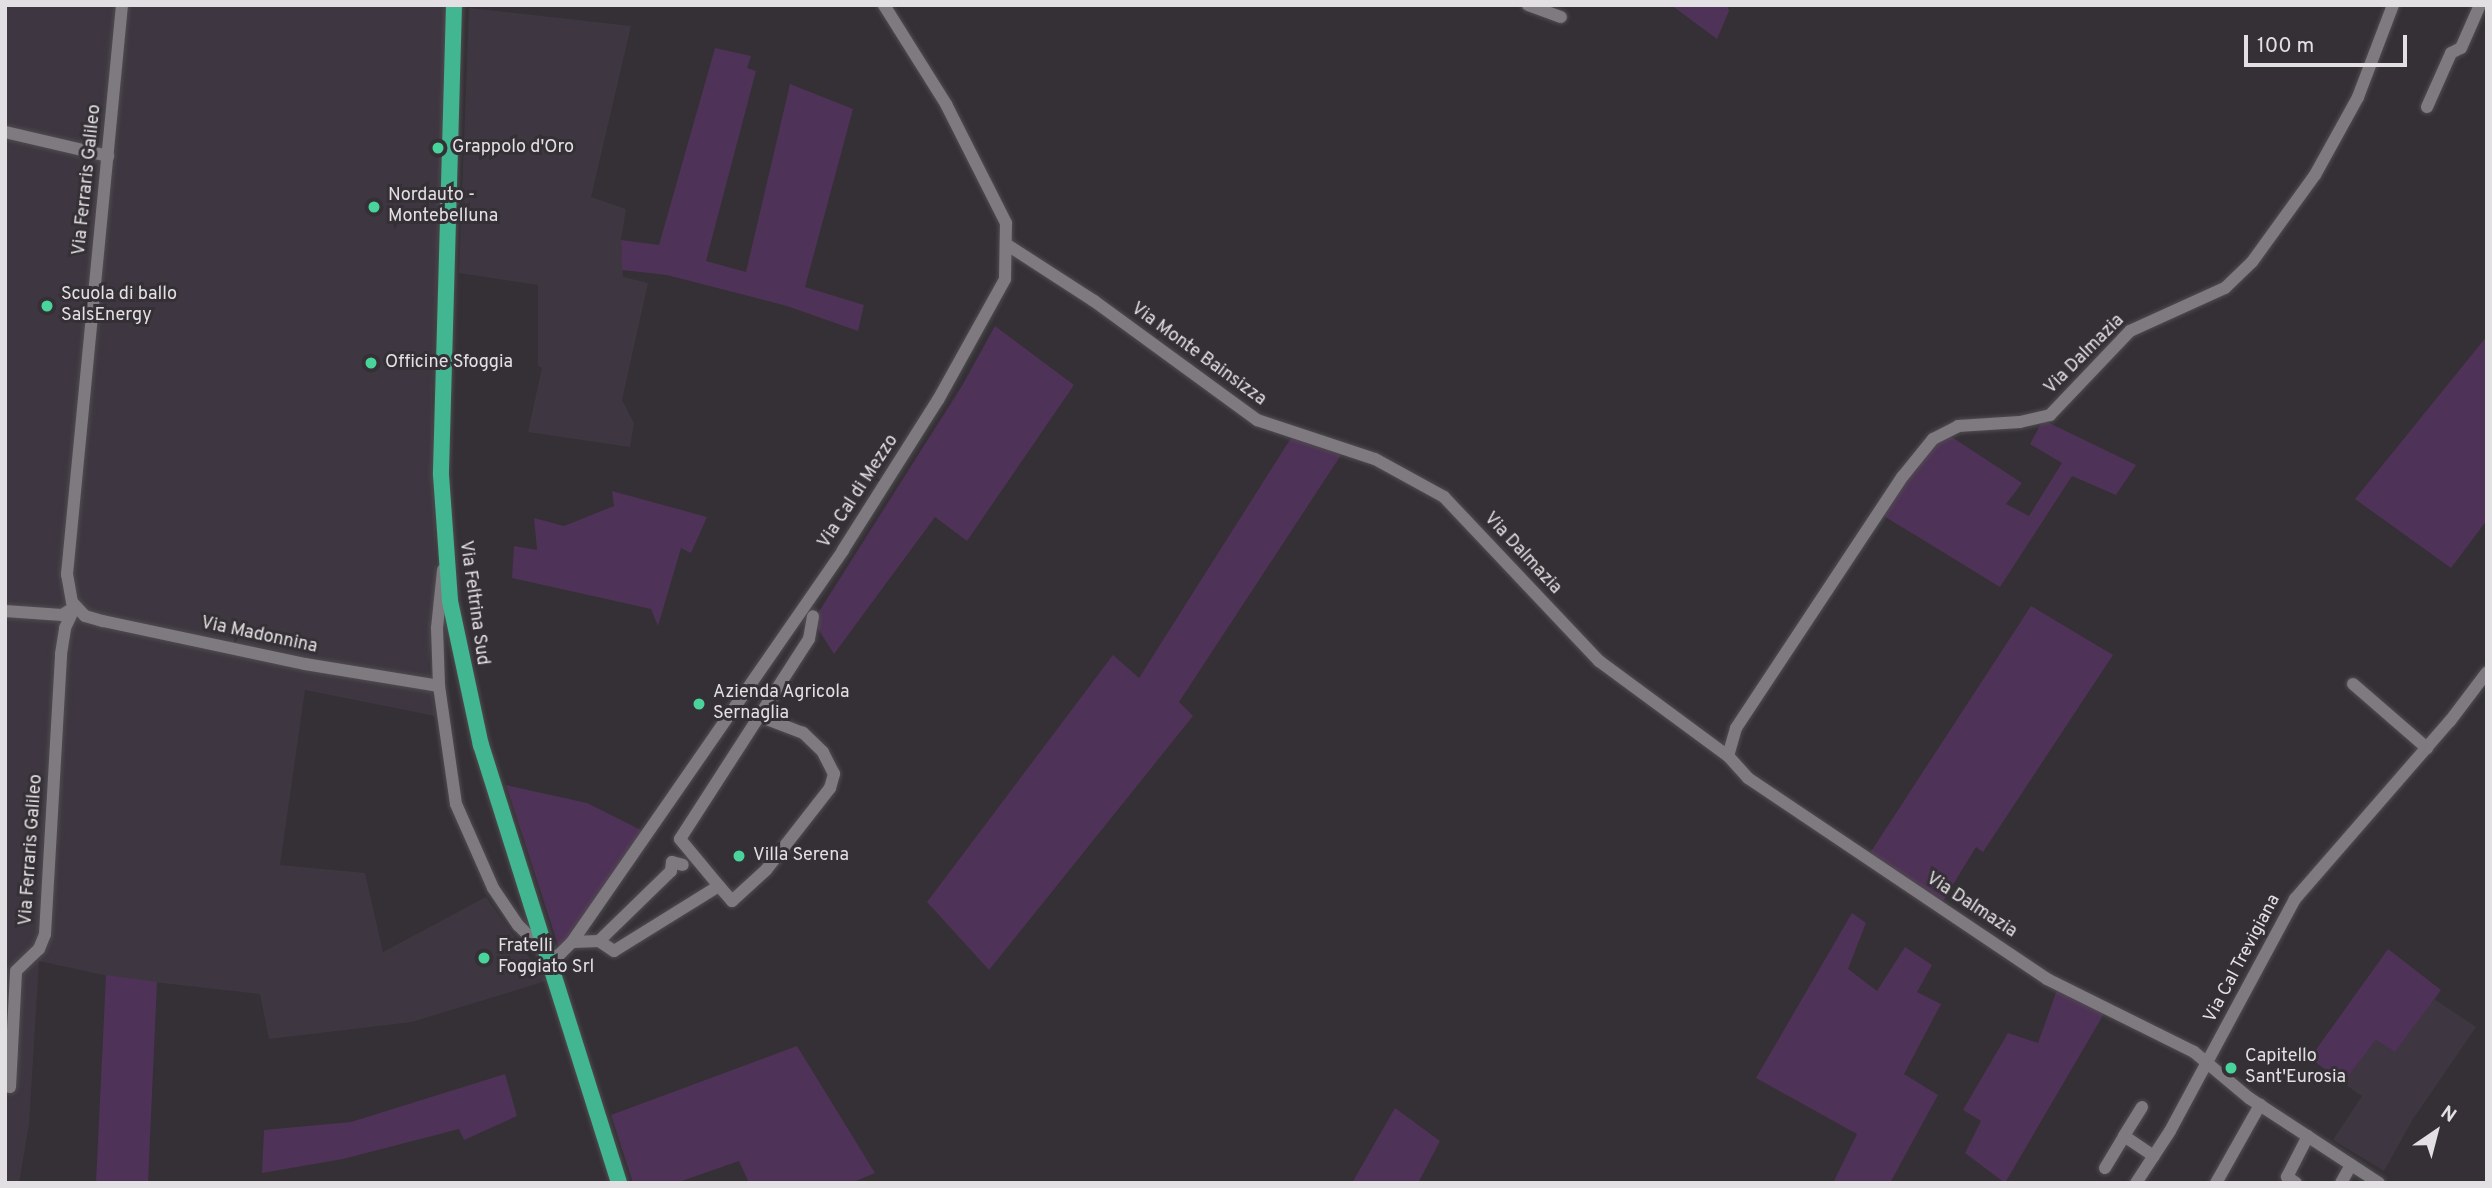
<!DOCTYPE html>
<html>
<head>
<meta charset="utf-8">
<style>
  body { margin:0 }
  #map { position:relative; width:2492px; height:1188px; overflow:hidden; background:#343035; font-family:Overpass,sans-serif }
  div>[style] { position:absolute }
  .built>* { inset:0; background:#3e3741 }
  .green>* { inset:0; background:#4f3257 }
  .roads { filter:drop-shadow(0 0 2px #4f4c50) drop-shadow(0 0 2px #4f4c50) }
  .minor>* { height:12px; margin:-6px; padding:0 6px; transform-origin:6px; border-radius:6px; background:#7f7a80 }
  .major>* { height:16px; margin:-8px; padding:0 8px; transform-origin:8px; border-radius:8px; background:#41b691 }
  .dots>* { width:19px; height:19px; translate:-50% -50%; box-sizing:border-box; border:4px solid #343035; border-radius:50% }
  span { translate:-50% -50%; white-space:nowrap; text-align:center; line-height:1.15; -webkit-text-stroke:6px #343035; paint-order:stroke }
  .poi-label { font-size:18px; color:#e3e0e3 }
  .left { translate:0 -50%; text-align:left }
  .street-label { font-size:18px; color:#e3e0e3 }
  .frame { position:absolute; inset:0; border:7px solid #e3e0e3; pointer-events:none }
  .north { position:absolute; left:2401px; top:1097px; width:70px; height:70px; -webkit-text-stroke:5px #343035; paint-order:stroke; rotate:35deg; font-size:19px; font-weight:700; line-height:28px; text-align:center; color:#e3e0e3 }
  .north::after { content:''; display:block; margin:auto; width:24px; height:32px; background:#e3e0e3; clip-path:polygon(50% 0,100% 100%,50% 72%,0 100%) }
  .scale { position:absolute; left:2244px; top:35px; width:163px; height:32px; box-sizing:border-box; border:4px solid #e3e0e3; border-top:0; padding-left:9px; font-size:21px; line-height:24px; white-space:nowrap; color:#e3e0e3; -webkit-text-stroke:5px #343035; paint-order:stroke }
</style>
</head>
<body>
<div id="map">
  <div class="built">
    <i style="clip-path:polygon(5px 5px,446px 5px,432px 404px,436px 580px,428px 666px,435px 716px,305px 690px,280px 865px,365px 873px,383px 952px,486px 897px,546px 981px,412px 1022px,269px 1039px,260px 994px,117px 978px,39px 961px,29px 1124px,19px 1183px,5px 1183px)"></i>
    <i style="clip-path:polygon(469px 8px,631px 26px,591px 197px,626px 209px,621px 240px,623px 277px,648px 283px,622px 400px,634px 423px,630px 447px,528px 432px,542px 368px,538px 366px,538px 285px,459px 273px)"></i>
    <i style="clip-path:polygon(2434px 999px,2476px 1027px,2413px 1119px,2384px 1171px,2333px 1140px,2362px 1096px,2343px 1083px,2376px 1040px,2395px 1052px)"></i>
  </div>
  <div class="green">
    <i style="clip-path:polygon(1671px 5px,1727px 5px,1729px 11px,1717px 39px)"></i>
    <i style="clip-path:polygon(715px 48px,751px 56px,747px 68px,756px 71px,706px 261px,746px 272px,790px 84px,853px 109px,805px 287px,864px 305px,858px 331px,787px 306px,667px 275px,622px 270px,621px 240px,659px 245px)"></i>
    <i style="clip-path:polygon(995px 326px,1074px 385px,967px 541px,935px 517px,834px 654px,813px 621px,963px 384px)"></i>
    <i style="clip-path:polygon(2487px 336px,2487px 520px,2451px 568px,2355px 499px)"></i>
    <i style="clip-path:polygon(2043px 420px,2136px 465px,2116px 495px,2072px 476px,2000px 587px,1879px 513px,1944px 432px,2022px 483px,2006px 504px,2029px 516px,2062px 463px,2030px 444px)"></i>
    <i style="clip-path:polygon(1291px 438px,1341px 455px,1179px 702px,1193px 716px,989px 970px,927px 902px,1113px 655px,1139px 678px)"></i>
    <i style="clip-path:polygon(612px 491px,707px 517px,691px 553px,681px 548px,658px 626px,651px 609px,512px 578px,514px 546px,537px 550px,534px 518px,564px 526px,614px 506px)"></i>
    <i style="clip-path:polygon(2031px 606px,2113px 655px,1983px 852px,1976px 847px,1943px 901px,1870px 853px)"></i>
    <i style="clip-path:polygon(506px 785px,587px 803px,645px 832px,561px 954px)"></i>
    <i style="clip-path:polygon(1852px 913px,1866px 923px,1848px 969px,1877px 991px,1905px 947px,1932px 965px,1917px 992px,1941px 1004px,1904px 1074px,1938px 1095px,1890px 1183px,1833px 1183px,1857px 1134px,1756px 1078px)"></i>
    <i style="clip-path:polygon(2388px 949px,2441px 990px,2395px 1052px,2376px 1040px,2343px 1083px,2310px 1058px)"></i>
    <i style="clip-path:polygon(106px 975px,157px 982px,148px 1183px,96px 1183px)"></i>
    <i style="clip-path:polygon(2057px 990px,2105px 1012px,2005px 1183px,1965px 1153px,1981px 1121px,1963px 1110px,2008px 1033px,2038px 1043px)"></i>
    <i style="clip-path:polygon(797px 1046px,875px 1173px,851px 1183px,749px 1183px,739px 1161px,676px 1183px,633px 1183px,611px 1115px)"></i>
    <i style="clip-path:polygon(505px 1074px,517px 1116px,464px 1140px,459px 1129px,343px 1159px,262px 1173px,264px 1130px,351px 1122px)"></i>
    <i style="clip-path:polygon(1395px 1108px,1440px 1141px,1418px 1183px,1352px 1183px)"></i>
  </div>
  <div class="roads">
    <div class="minor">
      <i style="left:122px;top:5px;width:572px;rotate:95.52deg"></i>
      <i style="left:67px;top:574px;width:28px;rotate:80deg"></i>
      <i style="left:72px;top:602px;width:19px;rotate:47deg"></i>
      <i style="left:85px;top:616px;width:19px;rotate:16deg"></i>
      <i style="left:103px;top:621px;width:207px;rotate:12deg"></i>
      <i style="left:305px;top:664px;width:136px;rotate:9.3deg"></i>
      <i style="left:1528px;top:5px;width:35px;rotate:20deg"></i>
      <i style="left:2427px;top:107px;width:59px;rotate:-66deg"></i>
      <i style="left:2451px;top:53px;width:11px;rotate:-27deg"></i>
      <i style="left:2461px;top:48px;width:47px;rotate:-66.2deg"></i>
      <i style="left:5px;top:132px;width:106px;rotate:13.1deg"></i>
      <i style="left:1009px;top:246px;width:101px;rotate:32.9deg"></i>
      <i style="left:1094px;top:301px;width:202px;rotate:36.1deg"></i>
      <i style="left:1257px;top:420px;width:124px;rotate:18.3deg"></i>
      <i style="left:1375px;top:459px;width:79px;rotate:28.8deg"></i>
      <i style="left:1444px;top:497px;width:226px;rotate:46.6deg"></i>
      <i style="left:1599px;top:661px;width:160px;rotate:36.4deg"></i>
      <i style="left:443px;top:570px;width:58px;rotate:95.9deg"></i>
      <i style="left:437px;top:628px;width:58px;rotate:88deg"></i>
      <i style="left:439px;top:686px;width:119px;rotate:81.8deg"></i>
      <i style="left:456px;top:804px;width:92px;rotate:66.2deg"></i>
      <i style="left:493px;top:888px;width:45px;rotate:56deg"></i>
      <i style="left:518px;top:925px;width:37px;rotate:45deg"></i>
      <i style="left:5px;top:611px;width:57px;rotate:4deg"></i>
      <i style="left:62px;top:615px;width:15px;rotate:-32deg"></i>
      <i style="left:2353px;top:684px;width:98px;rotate:40.9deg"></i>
      <i style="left:719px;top:886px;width:20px;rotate:49deg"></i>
      <i style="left:732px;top:901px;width:46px;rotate:-42.4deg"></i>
      <i style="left:766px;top:870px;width:104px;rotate:-52deg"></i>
      <i style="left:830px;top:788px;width:15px;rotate:-74deg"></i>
      <i style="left:834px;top:774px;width:25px;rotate:-117deg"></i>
      <i style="left:823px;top:752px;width:28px;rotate:-136deg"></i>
      <i style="left:803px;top:733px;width:47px;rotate:-158.9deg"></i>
      <i style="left:599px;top:941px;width:100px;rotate:-44.2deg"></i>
      <i style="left:671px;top:871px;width:9px;rotate:-84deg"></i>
      <i style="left:672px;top:862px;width:11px;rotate:15deg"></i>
      <i style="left:572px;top:942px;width:27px;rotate:-2deg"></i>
      <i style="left:599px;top:941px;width:18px;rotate:34deg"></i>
      <i style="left:614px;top:951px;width:123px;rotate:-31.8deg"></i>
      <i style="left:719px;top:886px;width:61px;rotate:-129.7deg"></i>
      <i style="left:680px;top:839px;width:238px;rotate:-57.2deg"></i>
      <i style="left:809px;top:639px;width:23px;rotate:-80deg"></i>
      <i style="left:547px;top:958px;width:12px;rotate:-14deg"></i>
      <i style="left:559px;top:955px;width:18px;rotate:-45deg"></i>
      <i style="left:572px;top:942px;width:477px;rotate:-55.3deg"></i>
      <i style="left:843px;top:550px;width:178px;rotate:-57.7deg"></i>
      <i style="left:938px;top:400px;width:138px;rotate:-61deg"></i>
      <i style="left:1005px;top:279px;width:56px;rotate:-89deg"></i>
      <i style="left:1006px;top:223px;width:133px;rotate:-116.8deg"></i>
      <i style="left:946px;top:104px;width:117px;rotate:-122.1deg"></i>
      <i style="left:10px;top:1087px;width:116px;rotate:-87deg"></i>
      <i style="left:16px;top:971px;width:32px;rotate:-44deg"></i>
      <i style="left:39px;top:949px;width:16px;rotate:-68deg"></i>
      <i style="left:45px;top:934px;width:280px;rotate:-86.7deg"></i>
      <i style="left:61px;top:654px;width:26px;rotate:-81deg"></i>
      <i style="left:65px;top:628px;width:23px;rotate:-65deg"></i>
      <i style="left:2142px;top:1107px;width:34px;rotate:122deg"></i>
      <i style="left:2124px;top:1136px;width:36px;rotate:34deg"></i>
      <i style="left:2105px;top:1168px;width:37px;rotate:-59deg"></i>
      <i style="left:2136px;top:1183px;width:62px;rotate:-56.8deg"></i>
      <i style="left:2170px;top:1131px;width:264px;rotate:-61.7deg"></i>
      <i style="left:2295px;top:899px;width:236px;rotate:-49deg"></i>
      <i style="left:2450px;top:721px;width:61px;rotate:-52.9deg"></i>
      <i style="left:2216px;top:1183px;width:90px;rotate:-60.6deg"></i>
      <i style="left:2296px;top:1183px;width:11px;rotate:-146deg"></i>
      <i style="left:2287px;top:1177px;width:46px;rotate:-62.9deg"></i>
      <i style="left:2341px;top:1183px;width:21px;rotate:-61deg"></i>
      <i style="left:2379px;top:1183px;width:155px;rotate:-146.8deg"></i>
      <i style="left:2249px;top:1098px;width:72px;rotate:-140.1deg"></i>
      <i style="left:2194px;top:1052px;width:164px;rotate:-153.6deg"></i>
      <i style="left:2047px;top:979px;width:360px;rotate:-146.1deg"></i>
      <i style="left:1748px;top:778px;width:30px;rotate:-132deg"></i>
      <i style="left:1728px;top:756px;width:29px;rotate:-74deg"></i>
      <i style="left:1736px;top:728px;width:302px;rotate:-56.5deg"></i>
      <i style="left:1903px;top:476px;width:48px;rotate:-51deg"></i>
      <i style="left:1933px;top:439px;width:28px;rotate:-27deg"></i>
      <i style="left:1958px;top:426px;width:62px;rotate:-3.7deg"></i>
      <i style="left:2020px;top:422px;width:31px;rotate:-13deg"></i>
      <i style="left:2050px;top:415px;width:116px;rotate:-46.4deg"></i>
      <i style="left:2130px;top:331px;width:104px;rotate:-24.4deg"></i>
      <i style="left:2225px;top:288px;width:37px;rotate:-44deg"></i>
      <i style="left:2252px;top:262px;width:107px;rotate:-54.1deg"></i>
      <i style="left:2315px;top:175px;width:89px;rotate:-61.1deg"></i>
      <i style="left:2358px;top:97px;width:98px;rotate:-69.2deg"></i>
    </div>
    <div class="major">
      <i style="left:454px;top:5px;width:470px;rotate:91.6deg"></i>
      <i style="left:441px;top:475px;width:126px;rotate:85.9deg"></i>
      <i style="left:450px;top:601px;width:147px;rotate:77.9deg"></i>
      <i style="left:481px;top:745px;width:459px;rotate:72.5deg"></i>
    </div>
  </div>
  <div class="dots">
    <i style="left:438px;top:148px;background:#49d49c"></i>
    <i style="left:374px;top:207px;background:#49d49c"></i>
    <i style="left:47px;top:306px;background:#49d49c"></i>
    <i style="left:371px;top:363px;background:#49d49c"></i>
    <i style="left:699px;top:704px;background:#49d49c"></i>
    <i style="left:739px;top:856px;background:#49d49c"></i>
    <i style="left:484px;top:958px;background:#49d49c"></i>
    <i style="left:2231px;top:1068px;background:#49d49c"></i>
  </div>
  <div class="poi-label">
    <span class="left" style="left:452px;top:148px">Grappolo d'Oro</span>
    <span class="left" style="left:388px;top:207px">Nordauto -<br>Montebelluna</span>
    <span class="left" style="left:61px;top:306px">Scuola di ballo<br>SalsEnergy</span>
    <span class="left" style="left:385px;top:363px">Officine Sfoggia</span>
    <span class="left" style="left:713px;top:704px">Azienda Agricola<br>Sernaglia</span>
    <span class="left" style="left:753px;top:856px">Villa Serena</span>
    <span class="left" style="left:498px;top:958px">Fratelli<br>Foggiato Srl</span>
    <span class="left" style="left:2245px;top:1068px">Capitello<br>Sant'Eurosia</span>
  </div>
  <div class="street-label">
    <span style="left:88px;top:180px;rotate:-84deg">Via Ferraris Galileo</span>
    <span style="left:1198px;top:355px;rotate:36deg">Via Monte Bainsizza</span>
    <span style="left:2085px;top:355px;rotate:-45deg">Via Dalmazia</span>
    <span style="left:859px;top:492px;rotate:-57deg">Via Cal di Mezzo</span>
    <span style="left:1522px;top:554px;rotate:47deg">Via Dalmazia</span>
    <span style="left:473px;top:603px;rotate:82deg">Via Feltrina Sud</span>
    <span style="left:259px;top:636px;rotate:12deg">Via Madonnina</span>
    <span style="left:32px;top:850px;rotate:-86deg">Via Ferraris Galileo</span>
    <span style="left:1971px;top:906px;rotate:33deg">Via Dalmazia</span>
    <span style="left:2243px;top:959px;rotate:-62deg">Via Cal Trevigiana</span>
  </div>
  <div class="frame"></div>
  <div class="north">N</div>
  <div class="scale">100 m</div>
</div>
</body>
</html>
